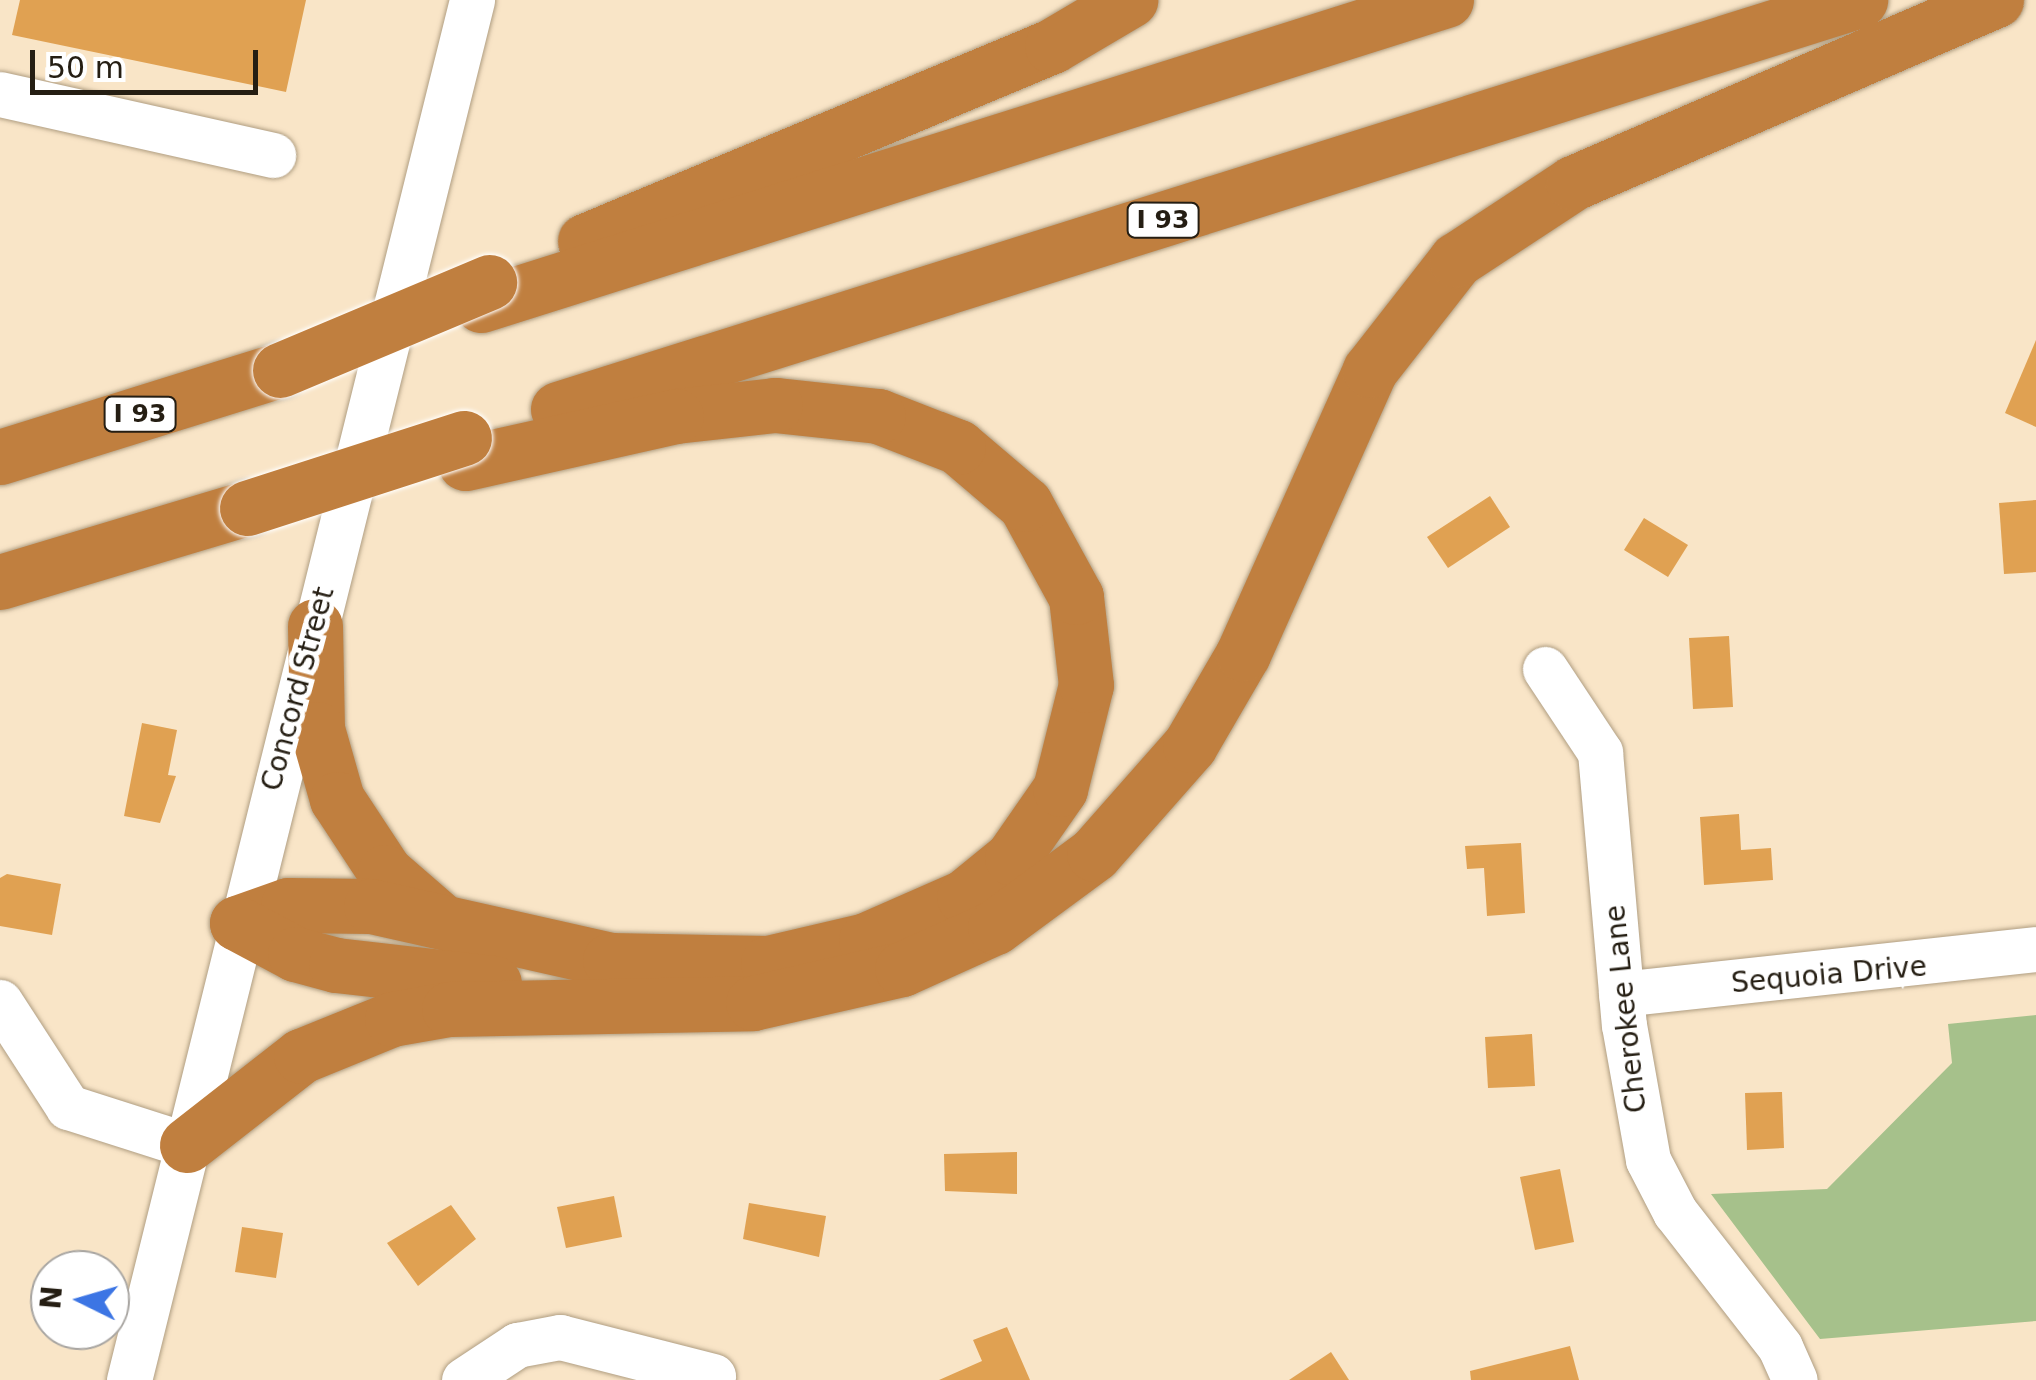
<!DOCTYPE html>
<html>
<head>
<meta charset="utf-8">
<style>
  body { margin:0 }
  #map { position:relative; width:2036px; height:1380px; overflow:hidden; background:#f9e5c7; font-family:"DejaVu Sans",sans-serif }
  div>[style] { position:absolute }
  .green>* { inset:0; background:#a6c18b }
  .building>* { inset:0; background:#e0a152 }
  .roads { filter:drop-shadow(0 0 2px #b09e82) drop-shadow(0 0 2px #b09e82) }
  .minor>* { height:45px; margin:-22.5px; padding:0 22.5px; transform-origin:22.5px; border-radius:22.5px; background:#fff }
  .highway>* { height:55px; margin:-27.5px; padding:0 27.5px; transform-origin:27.5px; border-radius:27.5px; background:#c07f3f }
  .bridges { filter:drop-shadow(0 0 2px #fff) drop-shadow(0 0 2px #fff) }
  .highway-bridge>* { height:55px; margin:-27.5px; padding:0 27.5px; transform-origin:27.5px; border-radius:27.5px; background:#c07f3f }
  span { translate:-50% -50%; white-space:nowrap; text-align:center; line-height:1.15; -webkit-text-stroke:10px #fff; paint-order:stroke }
  .shield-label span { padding:2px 8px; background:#fff; border:2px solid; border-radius:8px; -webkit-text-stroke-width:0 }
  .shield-label { font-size:25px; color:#251e13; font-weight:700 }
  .street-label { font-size:28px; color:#251e13 }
  .north { position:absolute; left:30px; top:1250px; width:100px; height:100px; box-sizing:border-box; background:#fff; border:2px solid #a8a5a1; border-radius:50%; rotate:275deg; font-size:28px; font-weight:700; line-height:40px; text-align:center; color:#251e13 }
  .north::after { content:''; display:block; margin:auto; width:35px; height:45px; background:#3c75e4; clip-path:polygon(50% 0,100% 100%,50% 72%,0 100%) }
  .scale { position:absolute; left:30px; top:50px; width:228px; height:45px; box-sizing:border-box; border:5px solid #251e13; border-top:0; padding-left:12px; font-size:30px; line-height:35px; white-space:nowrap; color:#251e13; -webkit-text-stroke:8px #fff; paint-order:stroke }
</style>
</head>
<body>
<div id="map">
  <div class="green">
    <i style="clip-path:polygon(2036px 1015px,2036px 1321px,1820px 1339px,1711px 1194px,1827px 1189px,1952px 1063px,1948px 1024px)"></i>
  </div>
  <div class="building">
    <i style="clip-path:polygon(20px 0,306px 0,286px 92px,12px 35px)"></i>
    <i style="clip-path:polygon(2036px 340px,2036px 427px,2005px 413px)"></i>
    <i style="clip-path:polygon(1490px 496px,1510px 527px,1448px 568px,1427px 537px)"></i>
    <i style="clip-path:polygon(2036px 500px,2036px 572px,2004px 574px,1999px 503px)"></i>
    <i style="clip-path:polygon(1644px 518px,1688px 545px,1668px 577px,1624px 550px)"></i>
    <i style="clip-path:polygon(1729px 636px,1733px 707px,1693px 709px,1689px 638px)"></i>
    <i style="clip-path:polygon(142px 723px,177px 730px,168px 775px,176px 776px,160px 823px,124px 816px)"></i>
    <i style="clip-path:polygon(1739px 814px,1741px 850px,1771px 848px,1773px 880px,1704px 885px,1700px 817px)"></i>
    <i style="clip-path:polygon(1521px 843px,1525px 913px,1487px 916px,1484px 868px,1467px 869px,1465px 846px)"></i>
    <i style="clip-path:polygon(7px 874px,61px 884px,52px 935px,0 926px,0 878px)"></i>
    <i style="clip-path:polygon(1532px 1034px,1535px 1086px,1488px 1088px,1485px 1037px)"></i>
    <i style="clip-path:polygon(1782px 1092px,1784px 1148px,1747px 1150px,1745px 1093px)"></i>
    <i style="clip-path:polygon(1017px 1152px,1017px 1194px,945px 1191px,944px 1154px)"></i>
    <i style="clip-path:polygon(1560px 1169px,1574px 1242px,1535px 1250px,1520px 1177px)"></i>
    <i style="clip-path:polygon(614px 1196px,622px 1237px,566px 1248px,557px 1207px)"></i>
    <i style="clip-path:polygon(749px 1203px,826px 1216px,819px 1257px,743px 1239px)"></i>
    <i style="clip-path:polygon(451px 1205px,476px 1239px,418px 1286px,387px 1243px)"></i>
    <i style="clip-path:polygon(242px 1227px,283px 1233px,276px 1278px,235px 1272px)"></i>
    <i style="clip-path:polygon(1007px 1327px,1030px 1380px,939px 1380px,982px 1361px,973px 1340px)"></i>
    <i style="clip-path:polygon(1570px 1346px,1579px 1380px,1471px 1380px,1470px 1371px)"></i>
    <i style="clip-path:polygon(1331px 1352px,1349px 1380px,1289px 1380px)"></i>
  </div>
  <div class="roads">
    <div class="minor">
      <i style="left:0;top:94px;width:280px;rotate:12.6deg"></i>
      <i style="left:1545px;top:669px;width:100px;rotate:56.5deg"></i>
      <i style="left:1600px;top:752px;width:274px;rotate:85deg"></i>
      <i style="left:1624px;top:1025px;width:137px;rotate:79.9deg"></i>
      <i style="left:1648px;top:1160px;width:59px;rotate:62.6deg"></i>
      <i style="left:1675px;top:1212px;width:171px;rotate:52.1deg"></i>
      <i style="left:1780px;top:1347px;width:36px;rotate:66deg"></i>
      <i style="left:1621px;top:994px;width:417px;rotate:-6.2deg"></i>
      <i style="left:0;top:1002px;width:125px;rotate:57.1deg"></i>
      <i style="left:68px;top:1107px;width:125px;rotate:17.7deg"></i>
      <i style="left:129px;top:1380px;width:1422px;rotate:-76.04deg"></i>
      <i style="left:464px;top:1380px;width:64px;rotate:-33.4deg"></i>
      <i style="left:517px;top:1345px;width:44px;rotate:-10.5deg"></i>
      <i style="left:560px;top:1337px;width:158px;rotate:14.3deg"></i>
    </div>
    <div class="highway">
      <i style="left:585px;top:241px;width:506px;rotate:-22.66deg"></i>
      <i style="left:1052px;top:46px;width:91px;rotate:-30.5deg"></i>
      <i style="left:481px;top:305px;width:1012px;rotate:-17.54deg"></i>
      <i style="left:558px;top:409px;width:1365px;rotate:-17.44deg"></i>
      <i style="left:0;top:457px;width:293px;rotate:-17.3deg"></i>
      <i style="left:0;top:582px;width:258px;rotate:-16.7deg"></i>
      <i style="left:315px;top:626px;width:103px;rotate:88.9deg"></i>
      <i style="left:317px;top:729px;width:73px;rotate:74.1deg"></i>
      <i style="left:337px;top:799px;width:87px;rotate:56.7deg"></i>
      <i style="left:385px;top:872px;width:69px;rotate:40.9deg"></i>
      <i style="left:237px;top:923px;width:54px;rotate:-19.4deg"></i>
      <i style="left:288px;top:905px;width:83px;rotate:0.7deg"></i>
      <i style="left:371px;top:906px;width:245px;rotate:12.7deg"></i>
      <i style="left:610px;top:960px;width:158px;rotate:1.1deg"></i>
      <i style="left:768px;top:963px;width:101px;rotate:-13.2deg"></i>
      <i style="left:866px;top:940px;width:107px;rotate:-23.7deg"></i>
      <i style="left:964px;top:897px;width:62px;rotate:-39.1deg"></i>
      <i style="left:1012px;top:858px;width:84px;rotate:-55.2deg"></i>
      <i style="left:1060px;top:789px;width:107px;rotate:-76deg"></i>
      <i style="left:1086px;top:685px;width:89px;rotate:-96.5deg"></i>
      <i style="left:1076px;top:597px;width:106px;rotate:-118.7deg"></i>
      <i style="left:1025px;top:504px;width:88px;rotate:-139.6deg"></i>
      <i style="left:958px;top:447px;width:86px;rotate:-158.8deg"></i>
      <i style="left:878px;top:416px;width:104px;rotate:-173.9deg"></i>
      <i style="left:775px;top:405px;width:100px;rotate:173.7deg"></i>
      <i style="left:676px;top:416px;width:216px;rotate:167.4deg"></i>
      <i style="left:237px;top:923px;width:66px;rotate:28.1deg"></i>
      <i style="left:295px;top:954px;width:42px;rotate:15deg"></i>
      <i style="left:336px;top:965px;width:159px;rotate:6.5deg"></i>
      <i style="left:187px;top:1145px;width:145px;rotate:-38deg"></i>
      <i style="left:301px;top:1056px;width:98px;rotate:-22.1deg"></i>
      <i style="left:392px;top:1019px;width:58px;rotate:-10deg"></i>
      <i style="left:449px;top:1009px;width:304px;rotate:-1.1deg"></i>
      <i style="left:753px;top:1003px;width:153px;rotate:-12.9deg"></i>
      <i style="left:902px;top:969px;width:102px;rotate:-24.3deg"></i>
      <i style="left:995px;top:927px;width:123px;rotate:-36.4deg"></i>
      <i style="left:1094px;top:854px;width:145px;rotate:-48.6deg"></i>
      <i style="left:1190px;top:745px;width:105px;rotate:-59.8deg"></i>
      <i style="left:1243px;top:654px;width:311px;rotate:-65.9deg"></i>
      <i style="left:1370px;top:370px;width:140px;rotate:-52deg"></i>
      <i style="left:1456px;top:260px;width:140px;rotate:-33.3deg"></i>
      <i style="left:1573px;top:183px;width:461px;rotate:-23.4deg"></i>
    </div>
  </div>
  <div class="bridges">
    <div class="highway-bridge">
      <i style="left:280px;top:370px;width:227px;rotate:-22.8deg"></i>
      <i style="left:247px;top:508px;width:228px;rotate:-17.9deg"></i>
    </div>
  </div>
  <div class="shield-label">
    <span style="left:1163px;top:220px">I 93</span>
    <span style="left:140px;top:414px">I 93</span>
  </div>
  <div class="street-label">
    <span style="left:298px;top:689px;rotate:-75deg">Concord Street</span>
    <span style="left:1829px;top:975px;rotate:-5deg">Sequoia Drive</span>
    <span style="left:1626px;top:1009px;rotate:-96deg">Cherokee Lane</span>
  </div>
  <div class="north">N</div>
  <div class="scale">50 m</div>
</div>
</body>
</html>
